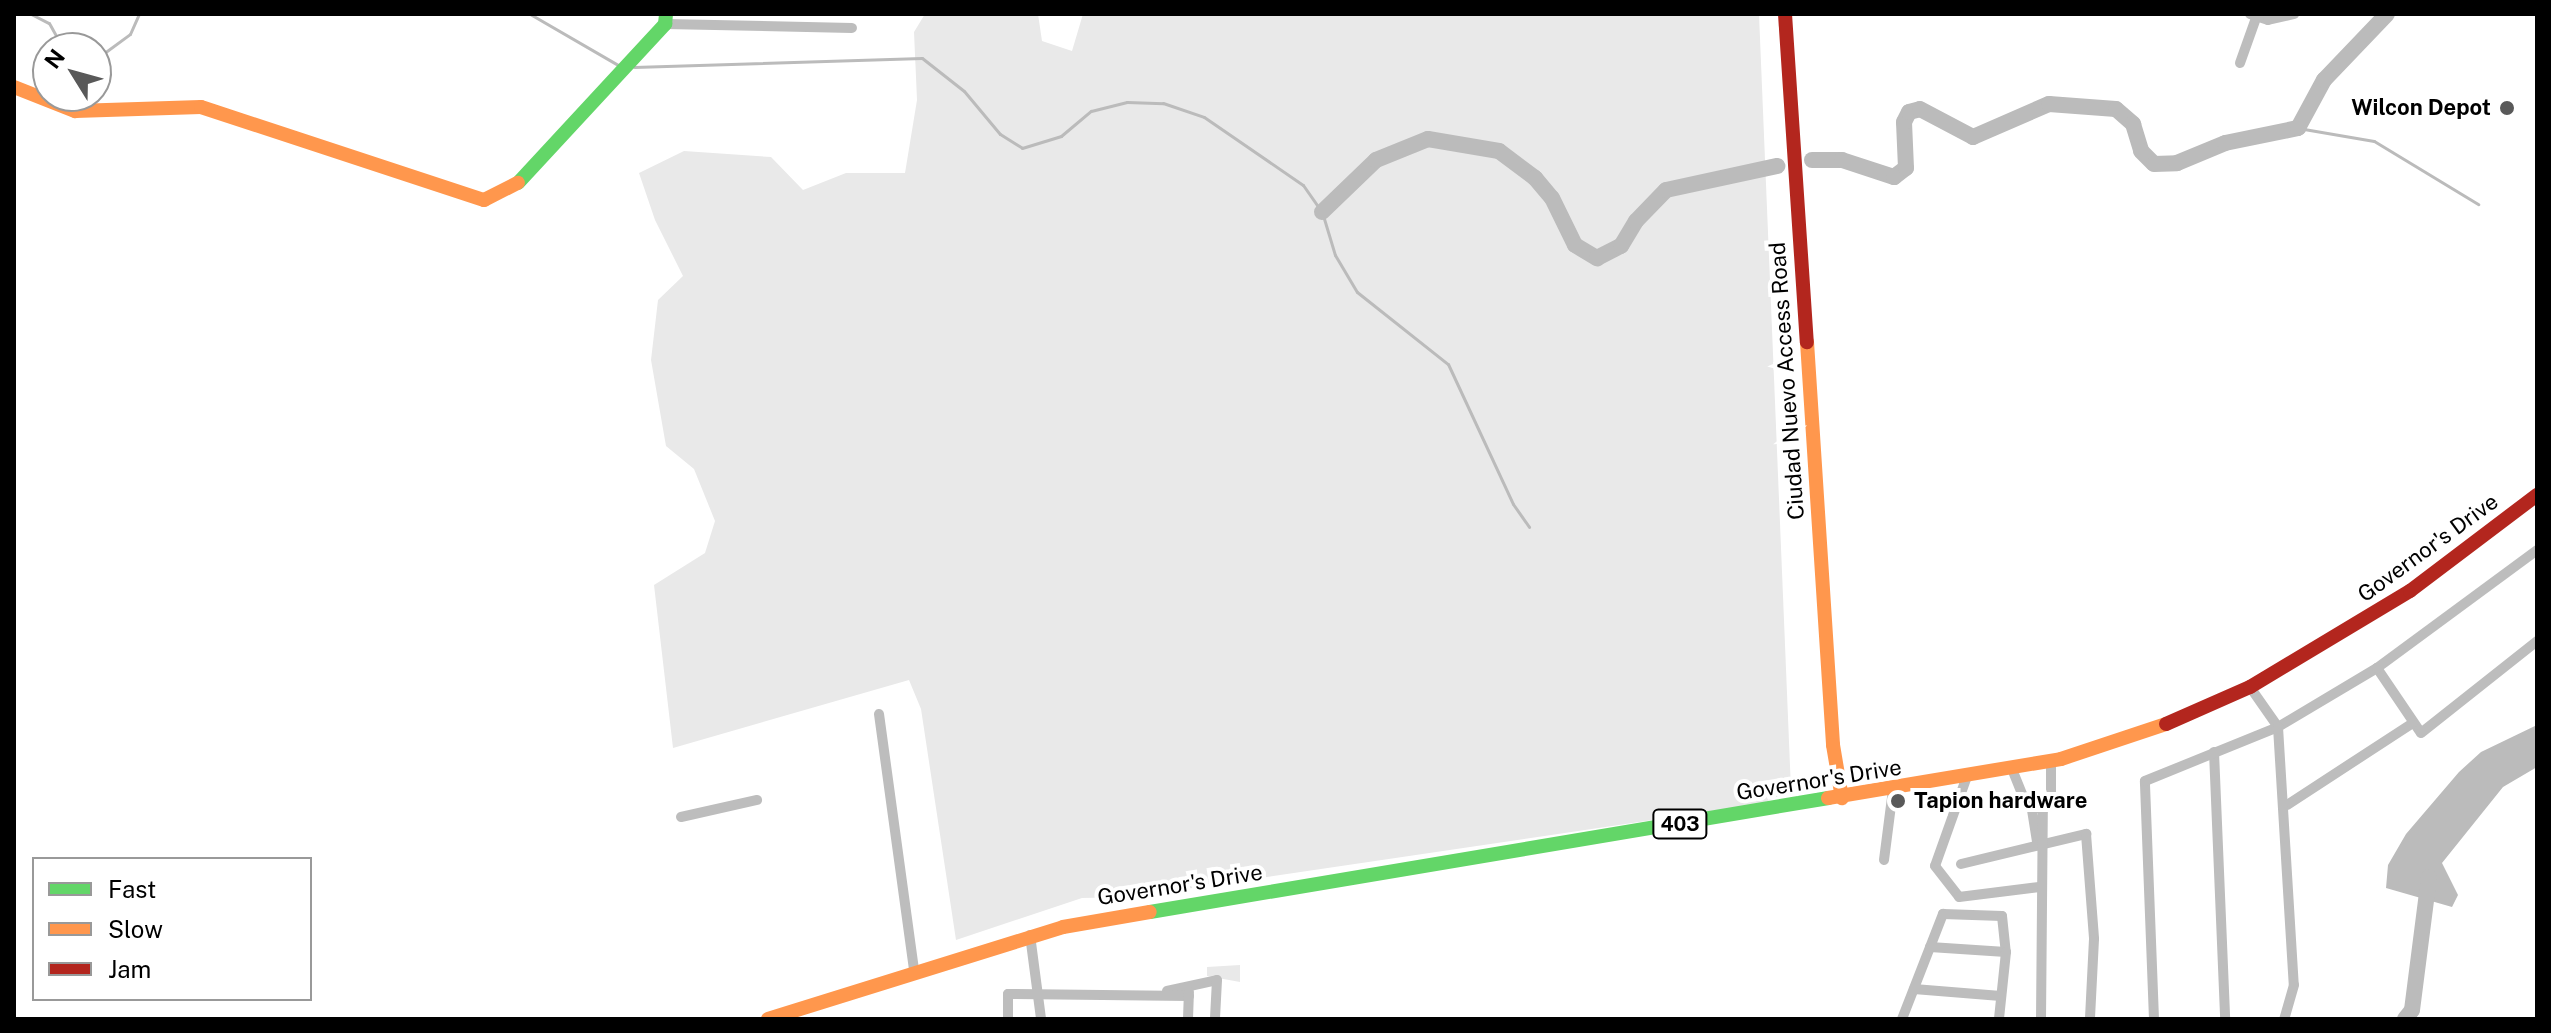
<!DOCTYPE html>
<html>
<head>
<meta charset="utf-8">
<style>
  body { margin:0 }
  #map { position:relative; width:2551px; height:1033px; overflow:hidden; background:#fff; font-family:"Public Sans",sans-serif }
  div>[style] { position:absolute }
  .green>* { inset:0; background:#e9e9e9 }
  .water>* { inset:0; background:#bbb }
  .stream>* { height:3px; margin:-1.5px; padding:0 1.5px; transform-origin:1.5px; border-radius:1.5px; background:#bbb }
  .river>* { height:16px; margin:-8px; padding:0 8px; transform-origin:8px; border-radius:8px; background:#bbb }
  .street>* { height:10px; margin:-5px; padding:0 5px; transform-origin:5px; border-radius:5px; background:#bdbdbd }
  .fast>* { height:14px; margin:-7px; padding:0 7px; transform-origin:7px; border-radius:7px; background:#63d668 }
  .slow>* { height:14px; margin:-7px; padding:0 7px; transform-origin:7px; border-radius:7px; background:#ff974d }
  .jam>* { height:14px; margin:-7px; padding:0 7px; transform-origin:7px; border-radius:7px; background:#b3261e }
  .dots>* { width:22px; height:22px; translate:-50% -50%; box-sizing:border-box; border:4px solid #fff; border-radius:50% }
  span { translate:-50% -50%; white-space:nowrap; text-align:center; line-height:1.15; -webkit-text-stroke:8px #fff; paint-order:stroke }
  .shield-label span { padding:2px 6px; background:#fff; border:2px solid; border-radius:6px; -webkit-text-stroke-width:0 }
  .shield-label { font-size:20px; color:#000; font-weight:700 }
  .poi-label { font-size:22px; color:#000; font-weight:700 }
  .right { translate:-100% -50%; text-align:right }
  .left { translate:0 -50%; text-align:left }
  .street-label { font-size:22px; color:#000 }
  .frame { position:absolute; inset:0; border:16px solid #000; pointer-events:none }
  .legend { position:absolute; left:32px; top:857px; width:280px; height:144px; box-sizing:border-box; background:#fff; border:2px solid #999; margin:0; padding:10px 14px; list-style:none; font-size:24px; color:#000 }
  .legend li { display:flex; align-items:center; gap:16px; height:40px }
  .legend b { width:40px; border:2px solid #999 }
  .north { position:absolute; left:32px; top:32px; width:80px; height:80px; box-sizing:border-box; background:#fff; border:2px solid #999; border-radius:50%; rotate:307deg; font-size:22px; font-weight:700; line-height:32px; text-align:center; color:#000 }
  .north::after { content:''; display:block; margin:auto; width:28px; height:36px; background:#595959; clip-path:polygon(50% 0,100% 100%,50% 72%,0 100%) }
</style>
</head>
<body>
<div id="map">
  <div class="green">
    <i style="clip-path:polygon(925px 14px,1038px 14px,1042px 41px,1072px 51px,1083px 14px,1759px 14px,1791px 790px,1761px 804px,1132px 897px,1082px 898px,956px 940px,921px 709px,909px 680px,673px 748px,654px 585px,705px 553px,715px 521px,694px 469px,666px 446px,651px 360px,658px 300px,683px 276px,655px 220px,639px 173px,684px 151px,771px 157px,803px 190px,846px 173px,905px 173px,917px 100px,914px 32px)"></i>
    <i style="clip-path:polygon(1240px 965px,1240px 982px,1207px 976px,1207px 967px)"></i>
  </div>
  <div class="water">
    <i style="clip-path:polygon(2537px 725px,2537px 767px,2503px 787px,2442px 863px,2458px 895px,2452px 907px,2386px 888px,2388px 865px,2406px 834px,2459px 772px,2481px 752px)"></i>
  </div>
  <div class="stream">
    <i style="left:31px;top:14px;width:20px;rotate:27deg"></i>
    <i style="left:49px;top:23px;width:29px;rotate:61deg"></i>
    <i style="left:530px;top:14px;width:102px;rotate:30.1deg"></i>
    <i style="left:96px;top:59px;width:42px;rotate:-36.3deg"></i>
    <i style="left:130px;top:34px;width:22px;rotate:-66deg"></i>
    <i style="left:634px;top:67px;width:288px;rotate:-1.8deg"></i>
    <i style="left:922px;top:58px;width:53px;rotate:38.2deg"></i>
    <i style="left:964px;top:91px;width:56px;rotate:50.1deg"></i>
    <i style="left:1000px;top:134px;width:26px;rotate:32deg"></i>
    <i style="left:1022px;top:148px;width:41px;rotate:-17.1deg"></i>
    <i style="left:1061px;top:136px;width:39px;rotate:-40deg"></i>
    <i style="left:1091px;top:111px;width:37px;rotate:-14deg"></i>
    <i style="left:1127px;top:102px;width:36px;rotate:2deg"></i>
    <i style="left:1163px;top:103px;width:43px;rotate:18.9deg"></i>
    <i style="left:1204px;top:117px;width:120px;rotate:34.5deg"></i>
    <i style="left:1303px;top:185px;width:33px;rotate:55deg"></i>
    <i style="left:1322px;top:212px;width:45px;rotate:73.2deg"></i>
    <i style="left:1335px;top:255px;width:43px;rotate:59.3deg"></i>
    <i style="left:1357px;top:292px;width:116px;rotate:38.4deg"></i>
    <i style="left:1448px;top:364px;width:154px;rotate:65.1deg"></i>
    <i style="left:1513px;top:504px;width:28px;rotate:55deg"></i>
    <i style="left:2298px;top:128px;width:77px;rotate:9.7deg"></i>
    <i style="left:2374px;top:141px;width:122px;rotate:31.2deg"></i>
  </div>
  <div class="river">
    <i style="left:1812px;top:160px;width:30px"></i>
    <i style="left:1842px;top:160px;width:55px;rotate:18.1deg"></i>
    <i style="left:1894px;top:177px;width:15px;rotate:-37deg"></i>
    <i style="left:1906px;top:168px;width:46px;rotate:-92.5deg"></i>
    <i style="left:1904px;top:122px;width:11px;rotate:-63deg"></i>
    <i style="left:1909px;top:112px;width:11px;rotate:-15deg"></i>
    <i style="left:1920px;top:109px;width:60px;rotate:27.8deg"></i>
    <i style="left:1973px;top:137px;width:83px;rotate:-23.5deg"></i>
    <i style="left:2049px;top:104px;width:67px;rotate:4.3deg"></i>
    <i style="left:2116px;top:109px;width:23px;rotate:41deg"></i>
    <i style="left:2133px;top:124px;width:28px;rotate:73deg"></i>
    <i style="left:2141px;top:151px;width:18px;rotate:45deg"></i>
    <i style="left:2154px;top:164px;width:23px;rotate:-2deg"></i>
    <i style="left:2177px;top:163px;width:52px;rotate:-22.6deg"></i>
    <i style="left:2225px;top:143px;width:75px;rotate:-11.6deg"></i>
    <i style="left:2298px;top:128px;width:55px;rotate:-61.6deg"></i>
    <i style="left:2324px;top:80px;width:91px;rotate:-46.3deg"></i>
    <i style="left:1322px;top:212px;width:75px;rotate:-43.9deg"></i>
    <i style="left:1376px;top:160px;width:56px;rotate:-22deg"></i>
    <i style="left:1428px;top:139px;width:72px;rotate:9.6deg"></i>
    <i style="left:1499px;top:151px;width:45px;rotate:36.9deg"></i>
    <i style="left:1535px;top:178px;width:26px;rotate:50deg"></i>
    <i style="left:1552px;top:198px;width:52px;rotate:63.9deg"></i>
    <i style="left:1575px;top:245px;width:26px;rotate:31deg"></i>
    <i style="left:1597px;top:258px;width:27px;rotate:-27deg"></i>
    <i style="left:1621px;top:246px;width:29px;rotate:-59deg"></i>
    <i style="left:1636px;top:221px;width:43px;rotate:-45.9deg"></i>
    <i style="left:1666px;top:190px;width:114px;rotate:-12.2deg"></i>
    <i style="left:2405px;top:1019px;width:11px;rotate:-52deg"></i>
    <i style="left:2412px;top:1010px;width:134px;rotate:-82.7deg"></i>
  </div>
  <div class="street">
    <i style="left:2250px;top:14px;width:19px;rotate:18deg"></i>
    <i style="left:2268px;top:20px;width:27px;rotate:-13deg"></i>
    <i style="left:665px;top:24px;width:187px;rotate:1.2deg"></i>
    <i style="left:2240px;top:63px;width:48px;rotate:-70.4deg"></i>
    <i style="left:2377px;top:668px;width:78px;rotate:55.9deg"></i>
    <i style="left:2421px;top:733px;width:148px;rotate:-38.4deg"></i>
    <i style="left:2250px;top:687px;width:49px;rotate:55deg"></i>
    <i style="left:2278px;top:727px;width:115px;rotate:-30.8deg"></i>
    <i style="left:2377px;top:668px;width:199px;rotate:-36.4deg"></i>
    <i style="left:879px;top:714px;width:259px;rotate:82.2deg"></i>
    <i style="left:2214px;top:752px;width:267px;rotate:87.6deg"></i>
    <i style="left:2012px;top:769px;width:37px;rotate:68deg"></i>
    <i style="left:2026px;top:803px;width:18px;rotate:22deg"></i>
    <i style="left:2043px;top:810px;width:14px;rotate:-54deg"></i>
    <i style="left:2051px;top:799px;width:38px;rotate:-90deg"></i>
    <i style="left:1966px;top:779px;width:92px;rotate:109.6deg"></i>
    <i style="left:1935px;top:866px;width:39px;rotate:52deg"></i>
    <i style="left:1959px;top:897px;width:81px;rotate:-7.1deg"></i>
    <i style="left:2287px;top:805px;width:150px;rotate:-33.1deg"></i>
    <i style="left:2032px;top:810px;width:36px;rotate:81deg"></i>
    <i style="left:681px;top:817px;width:78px;rotate:-12.6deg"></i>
    <i style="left:1884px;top:860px;width:71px;rotate:-82.7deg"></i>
    <i style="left:1961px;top:864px;width:129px;rotate:-13.5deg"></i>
    <i style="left:2086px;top:834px;width:105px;rotate:85.6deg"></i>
    <i style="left:2094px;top:939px;width:80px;rotate:92.9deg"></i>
    <i style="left:1030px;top:935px;width:85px;rotate:82.5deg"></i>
    <i style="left:1930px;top:947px;width:76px;rotate:3.8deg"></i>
    <i style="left:1914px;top:989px;width:87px;rotate:4.6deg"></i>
    <i style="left:1167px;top:991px;width:51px;rotate:-12.4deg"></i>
    <i style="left:1217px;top:980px;width:39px;rotate:93deg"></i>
    <i style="left:1008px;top:1019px;width:25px;rotate:-90deg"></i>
    <i style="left:1008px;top:994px;width:181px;rotate:0.6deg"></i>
    <i style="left:1188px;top:1019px;width:27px;rotate:-88deg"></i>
    <i style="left:1902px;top:1019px;width:113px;rotate:-68.7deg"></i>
    <i style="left:1943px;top:914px;width:59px;rotate:1.9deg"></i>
    <i style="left:2002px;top:916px;width:36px;rotate:84deg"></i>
    <i style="left:2006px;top:952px;width:67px;rotate:96deg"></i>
    <i style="left:2041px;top:1019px;width:209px;rotate:-89.5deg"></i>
    <i style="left:2154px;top:1019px;width:238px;rotate:-92.2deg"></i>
    <i style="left:2145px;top:781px;width:144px;rotate:-22.1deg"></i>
    <i style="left:2278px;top:727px;width:258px;rotate:86.5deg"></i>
    <i style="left:2294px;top:985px;width:35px;rotate:106deg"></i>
  </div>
  <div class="fast">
    <i style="left:518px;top:183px;width:217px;rotate:-47.2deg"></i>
    <i style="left:665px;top:24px;width:10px;rotate:-84deg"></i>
    <i style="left:1150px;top:912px;width:688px;rotate:-9.54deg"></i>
  </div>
  <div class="slow">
    <i style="left:14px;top:87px;width:66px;rotate:21.5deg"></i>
    <i style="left:75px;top:111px;width:126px;rotate:-1.8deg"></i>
    <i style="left:201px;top:107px;width:298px;rotate:18.2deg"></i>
    <i style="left:484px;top:200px;width:38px;rotate:-27deg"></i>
    <i style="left:1807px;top:342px;width:404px;rotate:86.3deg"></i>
    <i style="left:1833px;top:745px;width:54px;rotate:80.4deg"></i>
    <i style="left:1828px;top:798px;width:236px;rotate:-9.5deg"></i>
    <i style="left:2061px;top:759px;width:111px;rotate:-18.4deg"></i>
    <i style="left:768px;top:1019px;width:309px;rotate:-17.3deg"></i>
    <i style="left:1063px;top:927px;width:88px;rotate:-9.8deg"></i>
  </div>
  <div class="jam">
    <i style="left:1785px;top:14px;width:329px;rotate:86.2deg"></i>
    <i style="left:2166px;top:724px;width:92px;rotate:-23.8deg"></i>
    <i style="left:2250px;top:687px;width:187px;rotate:-31deg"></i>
    <i style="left:2410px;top:591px;width:159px;rotate:-37.1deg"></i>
  </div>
  <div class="dots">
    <i style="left:2507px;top:108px;background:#595959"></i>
    <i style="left:1898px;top:801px;background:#595959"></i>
  </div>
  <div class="shield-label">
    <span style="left:1680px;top:824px">403</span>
  </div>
  <div class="poi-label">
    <span class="right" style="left:2491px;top:108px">Wilcon Depot</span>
    <span class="left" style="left:1914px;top:801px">Tapion hardware</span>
  </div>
  <div class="street-label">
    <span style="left:1787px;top:381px;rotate:-94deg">Ciudad Nuevo Access Road</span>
    <span style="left:2428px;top:548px;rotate:-36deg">Governor's Drive</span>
    <span style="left:1819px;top:780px;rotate:-9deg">Governor's Drive</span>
    <span style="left:1180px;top:885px;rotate:-9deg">Governor's Drive</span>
  </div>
  <div class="frame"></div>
  <ul class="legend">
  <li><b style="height:10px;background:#63d668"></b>Fast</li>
  <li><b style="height:10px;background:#ff974d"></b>Slow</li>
  <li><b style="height:10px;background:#b3261e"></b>Jam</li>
  </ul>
  <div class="north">N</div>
</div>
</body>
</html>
